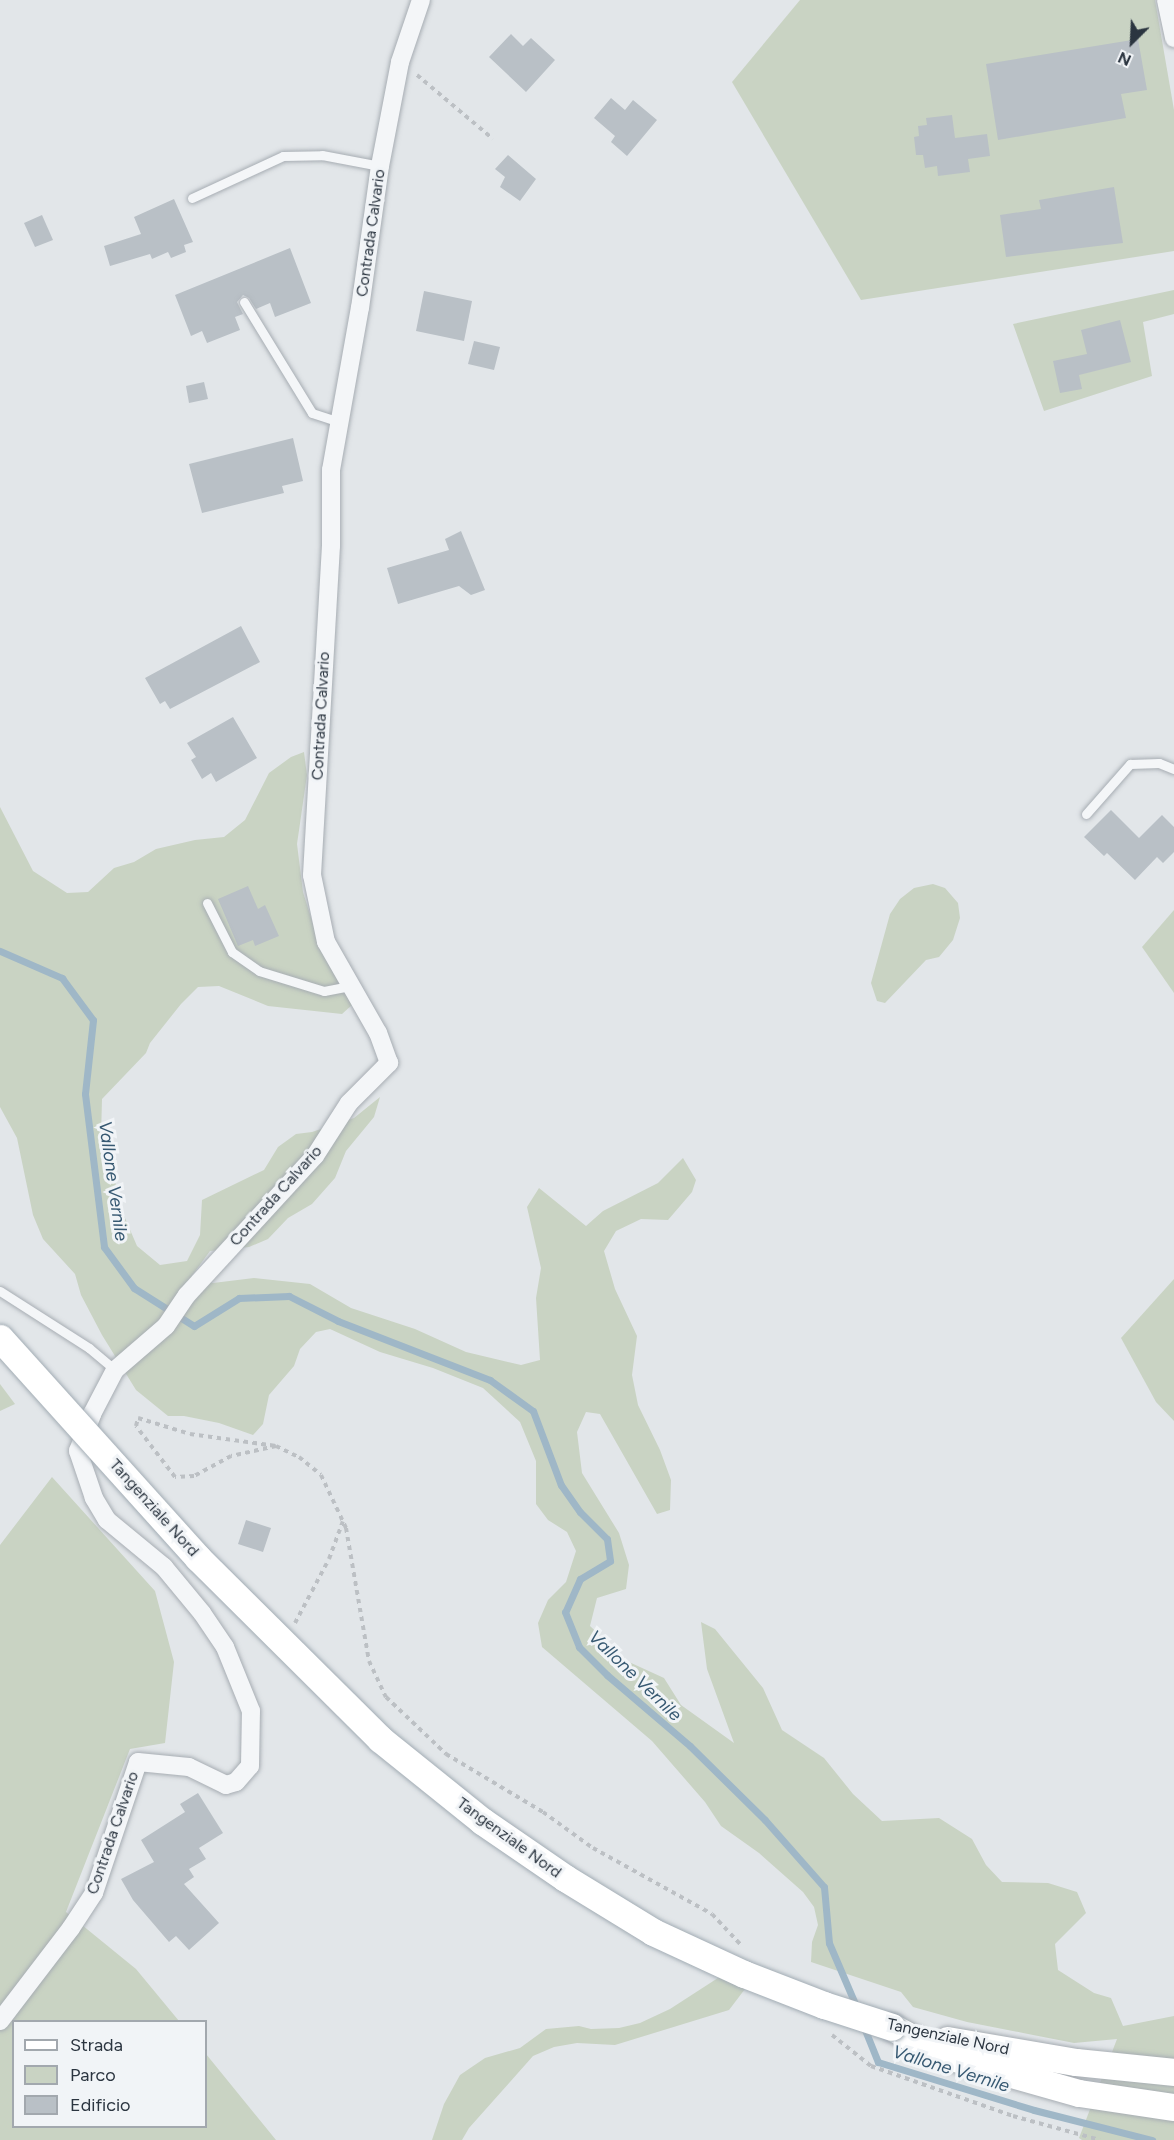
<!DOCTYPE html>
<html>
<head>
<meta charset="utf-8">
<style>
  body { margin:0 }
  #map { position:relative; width:1174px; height:2140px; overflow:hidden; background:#e2e6e9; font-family:Figtree,sans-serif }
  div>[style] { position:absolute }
  .green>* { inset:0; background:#c9d3c3 }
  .stream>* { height:7px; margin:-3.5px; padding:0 3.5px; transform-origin:3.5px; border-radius:3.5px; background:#9fb7c7 }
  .building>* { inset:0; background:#b9c0c6 }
  .path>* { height:4px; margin-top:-2px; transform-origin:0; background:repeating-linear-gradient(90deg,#bcc0c4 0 4.5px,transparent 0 9px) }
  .roads { filter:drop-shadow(0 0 2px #a7adb3) drop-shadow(0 0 2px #a7adb3) }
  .service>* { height:9px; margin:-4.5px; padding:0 4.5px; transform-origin:4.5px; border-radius:4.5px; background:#f4f6f8 }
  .minor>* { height:18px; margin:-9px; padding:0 9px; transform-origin:9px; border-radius:9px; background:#f4f6f8 }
  .primary>* { height:27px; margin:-13.5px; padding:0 13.5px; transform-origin:13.5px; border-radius:13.5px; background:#fff }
  .bridges { filter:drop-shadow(0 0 2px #a2acb4) drop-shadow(0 0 2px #a2acb4) }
  .primary-bridge>* { height:27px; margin:-13.5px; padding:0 13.5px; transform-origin:13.5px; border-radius:13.5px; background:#fff }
  span { translate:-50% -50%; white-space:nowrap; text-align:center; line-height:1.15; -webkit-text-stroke:6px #f1f4f7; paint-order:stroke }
  .street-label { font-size:16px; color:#2b3540 }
  .water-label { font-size:18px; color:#375972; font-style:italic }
  .legend { position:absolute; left:12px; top:2020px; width:195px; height:108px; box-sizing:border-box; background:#f1f4f7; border:2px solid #a2a8ae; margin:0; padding:8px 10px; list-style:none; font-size:18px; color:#2b3540 }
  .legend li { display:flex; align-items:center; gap:12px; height:30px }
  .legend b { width:30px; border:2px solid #a2a8ae }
  .north { position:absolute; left:1102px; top:12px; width:60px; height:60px; -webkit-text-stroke:4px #f1f4f7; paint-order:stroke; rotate:204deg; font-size:16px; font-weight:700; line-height:24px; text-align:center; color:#2b3540 }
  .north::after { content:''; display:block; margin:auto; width:21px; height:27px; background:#2b3540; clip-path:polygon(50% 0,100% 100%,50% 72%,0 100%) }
</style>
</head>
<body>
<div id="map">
  <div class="green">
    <i style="clip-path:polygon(800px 0,1155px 0,1174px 110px,1174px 251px,861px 300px,732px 82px)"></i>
    <i style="clip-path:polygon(1174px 290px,1174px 314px,1143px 322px,1152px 376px,1044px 411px,1013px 324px)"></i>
    <i style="clip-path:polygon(304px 752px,307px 775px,297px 844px,303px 892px,322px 953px,352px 1005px,342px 1014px,268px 1006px,219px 986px,198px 987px,181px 1004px,150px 1043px,146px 1053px,102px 1099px,101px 1137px,115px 1163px,116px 1197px,137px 1246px,160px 1265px,187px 1261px,200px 1235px,202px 1200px,264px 1170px,278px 1147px,296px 1134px,312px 1132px,354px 1118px,380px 1097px,374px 1117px,346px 1151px,335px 1178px,312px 1204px,288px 1218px,268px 1239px,249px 1247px,210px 1251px,191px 1277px,213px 1283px,254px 1278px,310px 1284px,351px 1308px,415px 1329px,466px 1352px,521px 1365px,540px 1360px,536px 1298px,541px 1268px,527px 1207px,539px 1188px,586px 1226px,603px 1211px,658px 1183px,683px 1158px,696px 1180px,692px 1192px,668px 1220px,641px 1219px,616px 1231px,604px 1251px,615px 1289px,637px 1336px,632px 1375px,638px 1405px,660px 1450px,671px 1480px,670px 1510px,657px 1514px,600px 1414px,586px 1412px,577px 1432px,582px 1473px,619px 1533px,629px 1565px,626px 1589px,597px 1598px,590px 1626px,629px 1662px,664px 1678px,681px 1705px,734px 1743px,707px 1669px,701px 1622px,715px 1629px,763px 1688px,782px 1730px,824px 1758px,853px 1794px,882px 1821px,939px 1818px,972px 1839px,986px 1865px,1002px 1882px,1048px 1883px,1077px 1892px,1086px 1913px,1055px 1944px,1058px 1970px,1094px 1993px,1111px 1998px,1123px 2026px,1174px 2016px,1174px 2140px,1082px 2140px,1079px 2138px,1117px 2039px,1074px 2043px,967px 2022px,913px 2007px,901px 1992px,811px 1962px,812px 1942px,818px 1925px,814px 1907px,803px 1892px,759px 1853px,721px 1826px,705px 1802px,652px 1741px,542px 1647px,538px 1623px,548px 1600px,566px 1582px,576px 1551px,567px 1532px,548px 1520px,536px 1504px,536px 1461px,520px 1422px,483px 1388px,433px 1368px,380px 1352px,330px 1329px,316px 1332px,300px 1349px,294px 1366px,269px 1395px,263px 1424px,253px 1435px,219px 1423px,184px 1416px,168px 1416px,136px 1390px,102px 1335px,81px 1295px,75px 1274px,43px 1239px,33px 1215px,17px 1138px,0 1107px,0 807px,33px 871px,67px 893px,88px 892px,114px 868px,134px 862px,156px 849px,195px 840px,224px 837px,245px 820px,269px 773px,291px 757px)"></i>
    <i style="clip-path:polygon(933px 884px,945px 888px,958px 903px,960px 918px,953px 940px,939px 957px,926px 960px,885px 1003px,877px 1001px,871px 983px,890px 914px,900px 899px,914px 888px)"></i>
    <i style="clip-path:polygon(1174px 910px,1174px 993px,1142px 947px)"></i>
    <i style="clip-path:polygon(1174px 1279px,1174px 1421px,1156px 1402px,1121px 1338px)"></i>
    <i style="clip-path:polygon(0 1384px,15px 1404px,0 1411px)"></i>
    <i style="clip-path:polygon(52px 1477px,155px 1591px,174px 1662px,165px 1743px,130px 1749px,66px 1912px,136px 1969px,179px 2021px,14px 2022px,14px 2126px,206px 2126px,206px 2054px,276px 2140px,0 2140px,0 1545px)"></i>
    <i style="clip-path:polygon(721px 1976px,737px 1981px,745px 1989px,729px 2010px,615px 2045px,577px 2043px,554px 2047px,533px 2056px,469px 2128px,462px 2140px,432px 2140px,444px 2104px,460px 2075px,485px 2058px,520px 2048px,546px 2029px,579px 2026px,591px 2029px,619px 2028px,640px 2023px,670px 2009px)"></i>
  </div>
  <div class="stream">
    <i style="left:0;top:951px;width:68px;rotate:23.5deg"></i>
    <i style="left:62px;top:978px;width:52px;rotate:53.6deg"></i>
    <i style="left:93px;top:1020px;width:74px;rotate:96.2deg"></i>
    <i style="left:85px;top:1094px;width:154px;rotate:82.9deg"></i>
    <i style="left:104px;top:1247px;width:51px;rotate:53.8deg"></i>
    <i style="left:134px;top:1288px;width:71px;rotate:32.3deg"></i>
    <i style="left:194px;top:1326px;width:53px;rotate:-31.9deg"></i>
    <i style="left:239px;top:1298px;width:50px;rotate:-2.3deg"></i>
    <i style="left:289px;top:1296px;width:55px;rotate:27deg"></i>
    <i style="left:338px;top:1321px;width:163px;rotate:21.2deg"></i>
    <i style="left:490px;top:1380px;width:53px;rotate:35.8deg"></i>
    <i style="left:533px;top:1411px;width:79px;rotate:69.3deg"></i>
    <i style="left:561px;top:1485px;width:33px;rotate:55deg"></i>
    <i style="left:580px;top:1512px;width:38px;rotate:45deg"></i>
    <i style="left:607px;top:1539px;width:22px;rotate:82deg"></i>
    <i style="left:610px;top:1561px;width:35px;rotate:149deg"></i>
    <i style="left:580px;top:1579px;width:36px;rotate:114deg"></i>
    <i style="left:565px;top:1612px;width:38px;rotate:68deg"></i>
    <i style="left:579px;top:1647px;width:40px;rotate:45deg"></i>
    <i style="left:607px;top:1675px;width:109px;rotate:40.5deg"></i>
    <i style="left:690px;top:1746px;width:105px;rotate:44.6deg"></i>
    <i style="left:765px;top:1820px;width:89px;rotate:48.6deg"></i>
    <i style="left:824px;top:1887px;width:56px;rotate:84.9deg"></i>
    <i style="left:829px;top:1943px;width:69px;rotate:66.8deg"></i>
    <i style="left:863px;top:2025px;width:40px;rotate:68deg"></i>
    <i style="left:878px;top:2062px;width:163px;rotate:17.1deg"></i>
    <i style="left:1034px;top:2110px;width:122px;rotate:14.3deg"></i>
  </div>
  <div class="building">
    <i style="clip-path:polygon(511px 34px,523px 46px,531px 38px,555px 60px,526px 92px,489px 57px)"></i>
    <i style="clip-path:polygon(1138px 39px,1147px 90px,1121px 94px,1126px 118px,998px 140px,986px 64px)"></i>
    <i style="clip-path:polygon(611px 98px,625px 110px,633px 100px,657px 120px,627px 156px,611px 142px,615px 136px,594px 118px)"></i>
    <i style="clip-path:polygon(952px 115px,955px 138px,987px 134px,990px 156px,968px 159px,970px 172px,938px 176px,937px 166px,925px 168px,923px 155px,916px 155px,914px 137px,919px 136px,918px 126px,927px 125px,926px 118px)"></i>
    <i style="clip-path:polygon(508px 155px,536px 179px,520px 201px,500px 187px,505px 177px,495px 169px)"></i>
    <i style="clip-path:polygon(1114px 187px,1123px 243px,1006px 257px,1000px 215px,1041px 209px,1039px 200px)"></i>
    <i style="clip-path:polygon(174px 199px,193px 242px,184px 245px,186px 252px,171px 258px,168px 252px,152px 259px,150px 254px,110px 266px,104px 246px,141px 234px,134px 217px)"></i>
    <i style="clip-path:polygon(42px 215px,53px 240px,35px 247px,24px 223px)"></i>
    <i style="clip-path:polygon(290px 248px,311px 303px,275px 317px,270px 303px,256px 309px,249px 298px,243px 295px,237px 302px,243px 314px,235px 317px,240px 330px,207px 343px,202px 331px,191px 336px,175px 295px)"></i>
    <i style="clip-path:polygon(424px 291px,472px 301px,464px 341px,416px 331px)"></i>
    <i style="clip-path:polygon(1120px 320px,1131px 362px,1079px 375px,1082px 389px,1060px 393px,1053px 361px,1087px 354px,1081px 330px)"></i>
    <i style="clip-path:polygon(474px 341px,500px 347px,494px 370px,468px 364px)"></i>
    <i style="clip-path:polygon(204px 382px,208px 399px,189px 403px,186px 386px)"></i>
    <i style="clip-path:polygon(293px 438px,303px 481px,282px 486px,284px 493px,202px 513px,189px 464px)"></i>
    <i style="clip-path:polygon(461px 531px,485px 590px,471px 595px,459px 586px,398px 604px,387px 568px,449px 550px,445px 539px)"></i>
    <i style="clip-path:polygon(241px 626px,260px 662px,170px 709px,165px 701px,160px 704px,145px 678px)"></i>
    <i style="clip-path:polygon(233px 717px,257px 758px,216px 782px,211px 773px,202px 779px,191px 760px,196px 757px,187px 743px)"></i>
    <i style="clip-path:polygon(1111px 810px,1139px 838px,1162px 815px,1174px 827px,1174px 852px,1163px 863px,1157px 857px,1135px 880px,1107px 853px,1104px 856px,1084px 837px)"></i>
    <i style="clip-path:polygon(248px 886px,258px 909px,265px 905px,279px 936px,255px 946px,253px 940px,238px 946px,218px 899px)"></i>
    <i style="clip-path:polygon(246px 1520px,271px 1528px,263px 1552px,238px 1544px)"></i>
    <i style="clip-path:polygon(198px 1793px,223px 1833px,199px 1848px,206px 1859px,189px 1869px,194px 1877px,184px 1884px,219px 1923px,189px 1950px,176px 1936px,169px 1942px,133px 1900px,121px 1879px,154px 1862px,141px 1840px,185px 1812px,180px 1804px)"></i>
  </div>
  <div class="path">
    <i style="left:417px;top:75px;width:99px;rotate:40.1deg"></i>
    <i style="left:276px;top:1446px;width:46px;rotate:167.5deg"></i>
    <i style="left:231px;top:1456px;width:42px;rotate:151.6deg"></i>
    <i style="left:194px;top:1476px;width:19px;rotate:177deg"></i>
    <i style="left:175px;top:1477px;width:64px;rotate:-127.4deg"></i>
    <i style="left:136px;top:1426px;width:8px;rotate:-76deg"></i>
    <i style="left:138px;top:1418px;width:54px;rotate:17.1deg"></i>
    <i style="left:190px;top:1434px;width:87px;rotate:7.9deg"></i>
    <i style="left:276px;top:1446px;width:25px;rotate:26deg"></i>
    <i style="left:299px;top:1457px;width:28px;rotate:39deg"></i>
    <i style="left:321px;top:1475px;width:59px;rotate:64.7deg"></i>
    <i style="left:346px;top:1528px;width:135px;rotate:80.2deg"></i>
    <i style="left:369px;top:1661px;width:40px;rotate:65deg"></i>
    <i style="left:386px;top:1697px;width:83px;rotate:43.5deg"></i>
    <i style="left:446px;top:1754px;width:113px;rotate:30.9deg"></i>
    <i style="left:543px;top:1812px;width:62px;rotate:35.8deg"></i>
    <i style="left:593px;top:1848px;width:136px;rotate:29deg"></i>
    <i style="left:712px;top:1914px;width:41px;rotate:47deg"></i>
    <i style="left:295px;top:1623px;width:72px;rotate:-62deg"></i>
    <i style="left:329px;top:1559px;width:40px;rotate:-69.8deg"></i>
    <i style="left:832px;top:2035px;width:50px;rotate:38.5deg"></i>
    <i style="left:871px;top:2066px;width:151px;rotate:19.4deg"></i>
    <i style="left:1013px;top:2116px;width:90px;rotate:15.4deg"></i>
  </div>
  <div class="roads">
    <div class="service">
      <i style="left:192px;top:198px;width:100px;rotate:-24.8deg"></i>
      <i style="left:283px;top:156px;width:39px;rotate:-1deg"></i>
      <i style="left:322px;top:155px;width:59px;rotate:10.7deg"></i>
      <i style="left:244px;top:302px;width:130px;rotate:58.5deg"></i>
      <i style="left:312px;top:413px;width:29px;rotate:18deg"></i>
      <i style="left:1086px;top:814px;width:67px;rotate:-48.7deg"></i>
      <i style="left:1130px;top:764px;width:29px;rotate:-2deg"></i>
      <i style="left:1159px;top:763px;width:16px;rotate:22deg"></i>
      <i style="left:207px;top:903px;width:55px;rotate:63deg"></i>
      <i style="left:232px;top:952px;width:33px;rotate:35deg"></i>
      <i style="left:259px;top:971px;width:68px;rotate:17.1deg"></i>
      <i style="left:324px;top:991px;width:25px;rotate:-11deg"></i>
      <i style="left:0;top:1291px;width:106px;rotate:32.6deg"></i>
      <i style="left:89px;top:1348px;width:34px;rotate:40deg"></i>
    </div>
    <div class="minor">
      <i style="left:1166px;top:0;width:39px;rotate:78deg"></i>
      <i style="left:0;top:2021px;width:117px;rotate:-52.6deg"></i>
      <i style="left:71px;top:1928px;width:42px;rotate:-56.7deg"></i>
      <i style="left:94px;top:1893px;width:138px;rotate:-71.4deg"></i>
      <i style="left:138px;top:1762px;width:51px;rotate:5.6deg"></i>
      <i style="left:189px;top:1767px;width:41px;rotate:25.9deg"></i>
      <i style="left:226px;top:1785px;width:10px;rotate:-17deg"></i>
      <i style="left:236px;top:1782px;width:21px;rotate:-49deg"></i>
      <i style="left:250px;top:1766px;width:55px;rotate:-89deg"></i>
      <i style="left:251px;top:1711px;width:69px;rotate:-112.1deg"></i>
      <i style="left:225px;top:1647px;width:41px;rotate:-124.1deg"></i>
      <i style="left:202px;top:1613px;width:60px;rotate:-129.6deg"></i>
      <i style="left:164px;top:1567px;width:74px;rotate:-140.5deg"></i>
      <i style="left:107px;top:1520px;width:26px;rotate:-121deg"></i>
      <i style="left:94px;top:1498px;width:50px;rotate:-108.8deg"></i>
      <i style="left:78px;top:1451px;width:40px;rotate:-69deg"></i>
      <i style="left:92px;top:1414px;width:50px;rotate:-62.4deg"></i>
      <i style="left:115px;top:1370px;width:67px;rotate:-40.8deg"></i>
      <i style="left:166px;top:1326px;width:37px;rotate:-56deg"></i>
      <i style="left:187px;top:1295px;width:189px;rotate:-47.4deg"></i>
      <i style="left:315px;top:1156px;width:63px;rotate:-57.3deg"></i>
      <i style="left:349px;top:1103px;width:57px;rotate:-45deg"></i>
      <i style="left:389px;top:1063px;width:32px;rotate:-110deg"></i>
      <i style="left:378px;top:1033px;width:105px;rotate:-119.7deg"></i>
      <i style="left:326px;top:942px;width:68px;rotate:-101.8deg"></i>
      <i style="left:312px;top:875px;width:330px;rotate:-86.7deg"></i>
      <i style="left:331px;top:546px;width:76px;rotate:-90deg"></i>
      <i style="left:331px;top:470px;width:165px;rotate:-79.9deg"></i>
      <i style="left:360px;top:308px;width:143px;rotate:-82deg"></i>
      <i style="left:380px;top:166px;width:106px;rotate:-79.1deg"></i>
      <i style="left:400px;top:62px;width:65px;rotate:-71.3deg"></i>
    </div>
    <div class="primary">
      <i style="left:892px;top:2027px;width:56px;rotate:28.9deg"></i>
      <i style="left:941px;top:2054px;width:143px;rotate:15.8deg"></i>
      <i style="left:1079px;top:2093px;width:96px;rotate:8.4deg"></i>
      <i style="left:947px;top:2040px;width:131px;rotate:9.7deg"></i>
      <i style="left:1076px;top:2062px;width:99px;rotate:5.8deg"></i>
    </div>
  </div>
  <div class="bridges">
    <div class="primary-bridge">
      <i style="left:0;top:1338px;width:296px;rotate:48deg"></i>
      <i style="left:198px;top:1558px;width:257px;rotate:44.8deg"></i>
      <i style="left:380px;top:1739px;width:131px;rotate:38.8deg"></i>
      <i style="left:482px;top:1821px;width:101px;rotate:34.5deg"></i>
      <i style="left:565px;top:1878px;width:103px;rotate:31.5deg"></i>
      <i style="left:653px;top:1932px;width:100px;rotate:24.8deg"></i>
      <i style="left:744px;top:1974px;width:86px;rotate:21.2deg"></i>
      <i style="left:824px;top:2005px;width:71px;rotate:17.9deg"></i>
    </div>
  </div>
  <div class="street-label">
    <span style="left:371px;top:233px;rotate:-82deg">Contrada Calvario</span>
    <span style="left:321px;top:716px;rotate:-87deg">Contrada Calvario</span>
    <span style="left:276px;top:1196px;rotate:-48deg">Contrada Calvario</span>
    <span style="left:154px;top:1508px;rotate:48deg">Tangenziale Nord</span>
    <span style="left:113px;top:1833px;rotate:-71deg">Contrada Calvario</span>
    <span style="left:509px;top:1838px;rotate:36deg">Tangenziale Nord</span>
    <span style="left:948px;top:2037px;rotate:12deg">Tangenziale Nord</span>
  </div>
  <div class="water-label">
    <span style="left:113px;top:1181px;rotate:82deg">Vallone Vernile</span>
    <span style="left:635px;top:1676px;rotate:44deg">Vallone Vernile</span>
    <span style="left:951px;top:2069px;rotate:17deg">Vallone Vernile</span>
  </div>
  <ul class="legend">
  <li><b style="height:8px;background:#fff"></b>Strada</li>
  <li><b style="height:16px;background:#c9d3c3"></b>Parco</li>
  <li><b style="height:16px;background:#b9c0c6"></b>Edificio</li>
  </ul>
  <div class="north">N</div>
</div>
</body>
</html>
